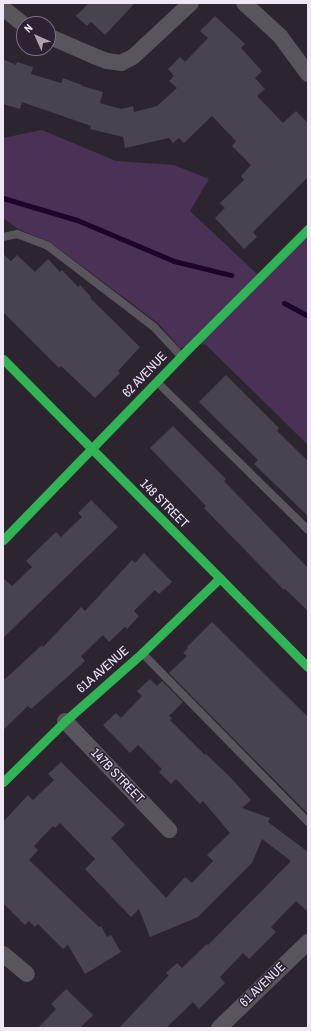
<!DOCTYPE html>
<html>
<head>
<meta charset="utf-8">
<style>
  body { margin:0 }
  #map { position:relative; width:311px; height:1031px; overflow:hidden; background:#2c2530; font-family:"Archivo Narrow",sans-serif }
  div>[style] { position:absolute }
  .green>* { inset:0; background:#493255 }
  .stream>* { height:5px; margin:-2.5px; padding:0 2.5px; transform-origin:2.5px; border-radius:2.5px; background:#1e032b }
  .building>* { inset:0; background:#49434d }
  .lane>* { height:8px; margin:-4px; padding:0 4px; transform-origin:4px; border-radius:4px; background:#5a555d }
  .street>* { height:16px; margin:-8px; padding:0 8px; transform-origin:8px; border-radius:8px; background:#5a555d }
  .fast>* { height:9px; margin:-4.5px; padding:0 4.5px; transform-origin:4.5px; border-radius:4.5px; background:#30b455 }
  span { translate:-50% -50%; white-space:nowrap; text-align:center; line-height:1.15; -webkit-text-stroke:3px #2d2134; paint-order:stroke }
  .street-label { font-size:13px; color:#efe7f4 }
  .frame { position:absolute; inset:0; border:4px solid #efe7f4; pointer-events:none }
  .north { position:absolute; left:16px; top:16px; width:40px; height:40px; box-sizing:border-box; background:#2d2134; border:1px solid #7b7081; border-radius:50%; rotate:315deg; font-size:11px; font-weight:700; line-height:16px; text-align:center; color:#efe7f4 }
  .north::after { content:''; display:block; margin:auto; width:14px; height:18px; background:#aba3af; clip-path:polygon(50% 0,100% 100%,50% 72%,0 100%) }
</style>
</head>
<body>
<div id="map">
  <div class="green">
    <i style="clip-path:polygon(42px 130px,116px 161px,174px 165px,209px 179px,190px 211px,257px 274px,308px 236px,308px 445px,205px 344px,180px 348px,159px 324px,50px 242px,18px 229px,3px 218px,3px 138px)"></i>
  </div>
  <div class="stream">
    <i style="left:3px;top:198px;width:77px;rotate:16.6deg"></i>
    <i style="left:77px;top:220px;width:105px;rotate:22.9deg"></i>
    <i style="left:174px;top:261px;width:59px;rotate:13.8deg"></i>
    <i style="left:284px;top:303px;width:27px;rotate:28deg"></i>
  </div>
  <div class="building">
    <i style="clip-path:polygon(89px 3px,135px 3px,105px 35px,91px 22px,87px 26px,76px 16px)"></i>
    <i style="clip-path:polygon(215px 16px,245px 44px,241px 48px,262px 71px,255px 78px,265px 89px,257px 96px,283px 123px,296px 111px,308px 123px,308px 177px,253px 232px,257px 237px,244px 249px,215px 218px,225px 208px,220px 203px,244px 180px,241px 176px,251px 165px,232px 146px,236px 141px,212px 116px,184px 143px,179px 138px,173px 143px,169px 138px,125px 148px,123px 137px,90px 129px,91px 126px,22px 102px,20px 109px,3px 104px,3px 59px,16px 65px,17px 62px,33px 67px,31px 74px,61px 83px,63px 78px,82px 85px,82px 86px,103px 92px,100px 103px,121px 109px,133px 106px,134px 112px,157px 106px,177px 88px,169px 81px,174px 76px,168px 69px,180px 57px,185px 62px,208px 38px,200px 31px)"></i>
    <i style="clip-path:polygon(3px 254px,11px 261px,17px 255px,35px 272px,48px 259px,60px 272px,62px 270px,78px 287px,80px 285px,91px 297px,90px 298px,140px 347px,118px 371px,120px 373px,95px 398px,61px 366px,59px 368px,3px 312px)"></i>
    <i style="clip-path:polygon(226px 375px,279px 428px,277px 431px,308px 461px,308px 516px,254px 464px,258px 460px,199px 402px)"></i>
    <i style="clip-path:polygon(173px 426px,226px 479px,224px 481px,308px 568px,308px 611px,285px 589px,284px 590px,204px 508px,206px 506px,150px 448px)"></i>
    <i style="clip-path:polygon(91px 500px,118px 527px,3px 638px,3px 578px,12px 586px,32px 567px,26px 561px,56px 532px,61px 537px,82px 517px,78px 513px)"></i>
    <i style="clip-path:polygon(144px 553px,172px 582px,159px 594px,155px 590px,134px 611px,139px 616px,127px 629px,125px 627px,109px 642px,103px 635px,81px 656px,85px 661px,73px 672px,31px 709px,28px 706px,3px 730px,3px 681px,42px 645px,43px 647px,81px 607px,85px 611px,132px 560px,135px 563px)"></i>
    <i style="clip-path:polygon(212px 622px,308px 717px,308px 814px,169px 673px,187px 656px,183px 653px,188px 648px,187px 647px)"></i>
    <i style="clip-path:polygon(150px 679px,157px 686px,162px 681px,183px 702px,169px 716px,172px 718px,170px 720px,205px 755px,206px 754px,231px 778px,251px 800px,242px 808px,270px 818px,268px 822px,308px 852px,308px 912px,296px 901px,271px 927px,276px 932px,249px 959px,243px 953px,220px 977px,225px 983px,199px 1009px,193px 1002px,166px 1028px,119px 1028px,169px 975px,166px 973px,177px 963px,182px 968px,207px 944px,208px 945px,291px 861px,262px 839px,252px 863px,198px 917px,150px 937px,139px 909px,131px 917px,85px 869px,95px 859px,60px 823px,55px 828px,53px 826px,34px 846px,38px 850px,29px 860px,99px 927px,101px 926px,107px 937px,111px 935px,121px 952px,85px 974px,68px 945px,63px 949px,38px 924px,35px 927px,29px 921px,25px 925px,3px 903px,3px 822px,28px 795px,33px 800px,54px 780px,48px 774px,61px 762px,125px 825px,111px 838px,166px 898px,185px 877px,192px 883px,213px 861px,207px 855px,230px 833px,203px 801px,200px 804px,176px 779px,171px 784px,159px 772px,162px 769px,138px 745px,130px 753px,103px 725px,116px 713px,121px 718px,142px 696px,137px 691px)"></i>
    <i style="clip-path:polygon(66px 989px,93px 1015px,80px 1028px,38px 1028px,56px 1009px,51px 1004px)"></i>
  </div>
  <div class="lane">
    <i style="left:3px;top:237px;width:14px;rotate:-12deg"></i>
    <i style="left:17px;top:234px;width:33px;rotate:21deg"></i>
    <i style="left:48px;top:246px;width:133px;rotate:37.4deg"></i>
    <i style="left:154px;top:327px;width:40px;rotate:47deg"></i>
    <i style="left:157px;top:382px;width:211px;rotate:44.4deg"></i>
    <i style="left:142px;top:653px;width:237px;rotate:45.5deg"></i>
  </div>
  <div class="street">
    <i style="left:244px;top:3px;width:49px;rotate:42.5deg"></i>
    <i style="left:280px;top:36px;width:47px;rotate:53.6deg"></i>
    <i style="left:3px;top:8px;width:27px;rotate:39deg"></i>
    <i style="left:48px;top:36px;width:50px;rotate:23.5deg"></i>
    <i style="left:94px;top:56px;width:14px;rotate:21deg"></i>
    <i style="left:107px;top:61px;width:14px;rotate:8deg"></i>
    <i style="left:121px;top:63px;width:13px;rotate:-27deg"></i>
    <i style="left:133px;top:57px;width:79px;rotate:-43deg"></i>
    <i style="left:65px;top:721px;width:151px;rotate:46.3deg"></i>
    <i style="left:3px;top:954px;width:31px;rotate:40deg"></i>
    <i style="left:219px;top:1028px;width:124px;rotate:-44deg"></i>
  </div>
  <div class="fast">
    <i style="left:3px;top:359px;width:433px;rotate:45.3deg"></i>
    <i style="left:3px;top:540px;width:256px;rotate:-45.9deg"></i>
    <i style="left:181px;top:356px;width:180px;rotate:-45deg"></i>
    <i style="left:3px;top:782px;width:87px;rotate:-44.5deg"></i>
    <i style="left:65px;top:721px;width:103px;rotate:-41.4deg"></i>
    <i style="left:142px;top:653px;width:108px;rotate:-43.9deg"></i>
  </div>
  <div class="street-label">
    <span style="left:145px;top:375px;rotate:-46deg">62 AVENUE</span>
    <span style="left:164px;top:504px;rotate:45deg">148 STREET</span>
    <span style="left:103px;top:670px;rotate:-41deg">61A AVENUE</span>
    <span style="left:117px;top:776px;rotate:46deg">147B STREET</span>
    <span style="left:263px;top:985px;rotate:-44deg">61 AVENUE</span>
  </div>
  <div class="frame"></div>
  <div class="north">N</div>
</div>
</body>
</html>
